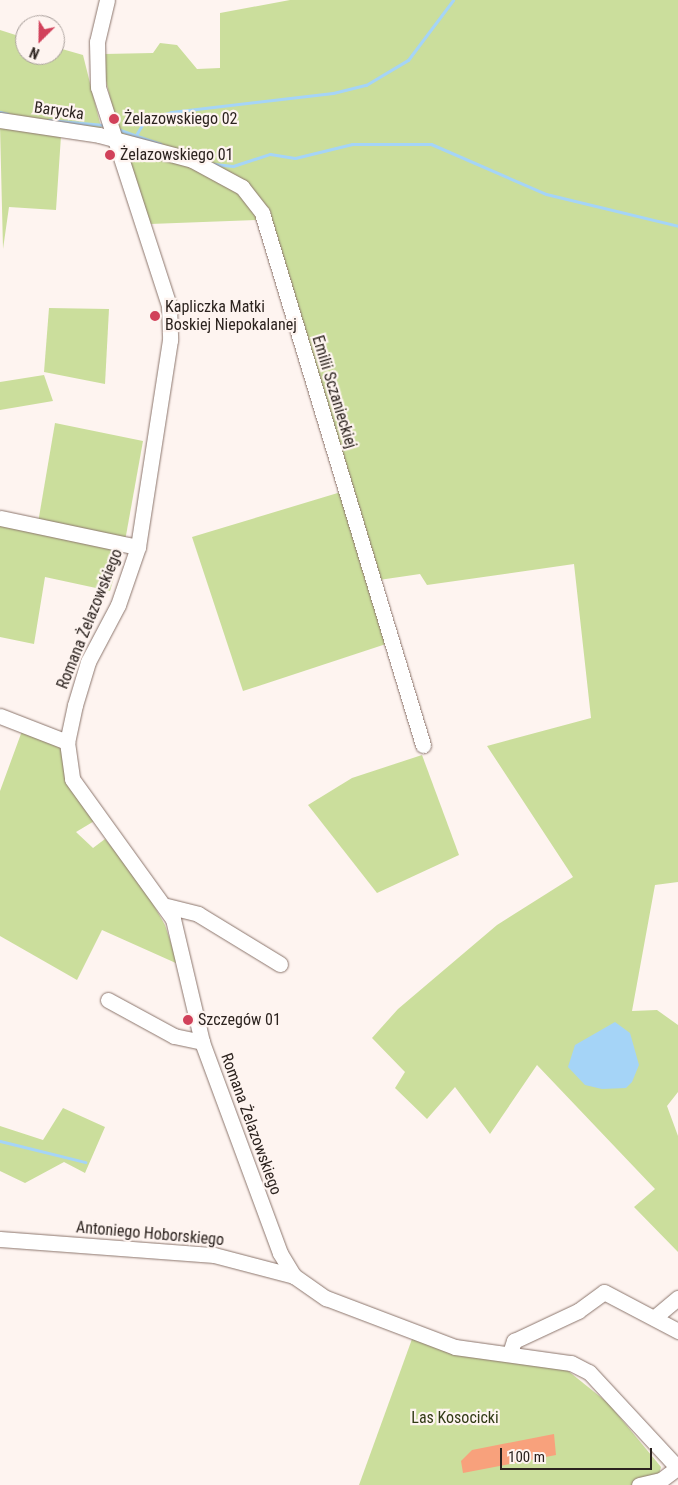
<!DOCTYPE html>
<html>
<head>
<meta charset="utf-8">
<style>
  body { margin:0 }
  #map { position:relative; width:678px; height:1485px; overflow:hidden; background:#fef4f0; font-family:"Roboto Condensed",sans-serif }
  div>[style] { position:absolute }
  .green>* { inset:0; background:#cbde9c }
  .water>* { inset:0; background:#a5d4f7 }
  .stream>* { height:3px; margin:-1.5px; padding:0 1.5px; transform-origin:1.5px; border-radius:1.5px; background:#a5d4f7 }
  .building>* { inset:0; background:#f8a17c }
  .roads { filter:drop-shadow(0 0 1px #8c766d) drop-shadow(0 0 1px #8c766d) }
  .minor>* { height:15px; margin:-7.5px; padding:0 7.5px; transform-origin:7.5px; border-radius:7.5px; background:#fff }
  .dots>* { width:14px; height:14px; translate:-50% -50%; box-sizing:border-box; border:2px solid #fef4f0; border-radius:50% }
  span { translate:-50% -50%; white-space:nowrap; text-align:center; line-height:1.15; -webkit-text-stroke:4.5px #fef4f0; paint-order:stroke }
  .street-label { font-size:16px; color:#2c231f }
  .poi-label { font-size:16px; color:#2c231f }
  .left { translate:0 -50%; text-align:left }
  .park-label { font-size:16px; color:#323b16 }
  .north { position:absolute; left:15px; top:15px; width:50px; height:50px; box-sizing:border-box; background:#fef4f0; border:1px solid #aaa09c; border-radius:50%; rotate:203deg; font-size:14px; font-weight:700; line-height:20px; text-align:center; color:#2c231f }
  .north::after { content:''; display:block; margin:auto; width:18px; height:22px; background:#d1415a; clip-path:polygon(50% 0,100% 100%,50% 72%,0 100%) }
  .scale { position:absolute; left:500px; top:1448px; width:152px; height:22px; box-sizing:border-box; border:2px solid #2c231f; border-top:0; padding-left:6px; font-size:15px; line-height:18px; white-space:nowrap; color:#2c231f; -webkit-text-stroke:4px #fef4f0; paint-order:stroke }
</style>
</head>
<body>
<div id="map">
  <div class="green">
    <i style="clip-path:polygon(290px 0,678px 0,678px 882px,655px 885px,632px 1011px,657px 1010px,678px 1025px,678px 1092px,667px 1106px,678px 1136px,678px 1252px,634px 1207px,655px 1189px,537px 1065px,490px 1134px,455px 1087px,427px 1119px,395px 1088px,405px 1072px,372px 1038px,398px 1009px,497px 925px,573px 877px,487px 746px,591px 718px,574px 564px,427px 585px,420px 574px,379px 580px,250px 186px,119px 135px,102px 64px,104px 54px,153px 53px,160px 43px,177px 45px,197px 69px,220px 68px,220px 13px)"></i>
    <i style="clip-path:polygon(0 30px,25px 38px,25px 55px,55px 55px,55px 47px,83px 55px,102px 131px,0 113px)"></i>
    <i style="clip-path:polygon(0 126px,61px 136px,56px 210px,9px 207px,3px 249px)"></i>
    <i style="clip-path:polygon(123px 144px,197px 165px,247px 198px,259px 220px,150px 224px)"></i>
    <i style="clip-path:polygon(49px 308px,109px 309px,105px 384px,44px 372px)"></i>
    <i style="clip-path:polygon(44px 375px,53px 401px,0 410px,0 382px)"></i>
    <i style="clip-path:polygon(55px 423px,143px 441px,125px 541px,38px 523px)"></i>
    <i style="clip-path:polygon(341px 492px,386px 644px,243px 691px,192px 537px)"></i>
    <i style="clip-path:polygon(0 522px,122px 550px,110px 591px,45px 577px,34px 644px,0 637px)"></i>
    <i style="clip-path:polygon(22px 731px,64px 746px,96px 820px,76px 832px,93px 848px,105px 839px,140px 881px,165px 925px,178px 964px,102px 930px,77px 980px,0 936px,0 791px)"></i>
    <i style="clip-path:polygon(422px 755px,459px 855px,377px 893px,308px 805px,352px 778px)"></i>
    <i style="clip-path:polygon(63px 1108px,105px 1127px,85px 1173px,64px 1162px,25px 1183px,0 1171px,0 1126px,43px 1140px)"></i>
    <i style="clip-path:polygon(412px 1339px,567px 1370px,608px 1403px,661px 1467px,656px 1485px,359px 1485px)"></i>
  </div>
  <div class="water">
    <i style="clip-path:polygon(615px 1022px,630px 1033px,639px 1065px,632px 1082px,626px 1088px,602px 1089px,585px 1085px,568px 1067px,575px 1045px)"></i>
  </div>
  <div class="stream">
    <i style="left:0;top:112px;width:8px;rotate:14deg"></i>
    <i style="left:49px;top:120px;width:55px;rotate:5.2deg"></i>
    <i style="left:117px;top:129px;width:46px;rotate:18.8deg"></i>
    <i style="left:136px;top:135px;width:17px;rotate:-59deg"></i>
    <i style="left:145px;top:120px;width:27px;rotate:-17deg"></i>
    <i style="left:171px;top:112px;width:163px;rotate:-6.7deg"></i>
    <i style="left:333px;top:93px;width:34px;rotate:-14deg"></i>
    <i style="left:366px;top:85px;width:49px;rotate:-30.8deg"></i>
    <i style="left:408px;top:60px;width:75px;rotate:-53.1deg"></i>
    <i style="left:214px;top:164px;width:19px;rotate:6deg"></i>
    <i style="left:233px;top:166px;width:39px;rotate:-18deg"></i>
    <i style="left:270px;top:154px;width:25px;rotate:9deg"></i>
    <i style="left:295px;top:158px;width:59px;rotate:-13.8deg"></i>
    <i style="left:352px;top:144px;width:79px"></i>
    <i style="left:431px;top:144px;width:125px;rotate:23.5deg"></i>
    <i style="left:546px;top:194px;width:136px;rotate:13.6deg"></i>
    <i style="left:0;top:1141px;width:88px;rotate:13.9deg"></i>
  </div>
  <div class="building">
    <i style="clip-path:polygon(554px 1434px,556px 1455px,463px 1473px,461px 1461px,472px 1450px)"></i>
  </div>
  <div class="roads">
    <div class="minor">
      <i style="left:107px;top:0;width:43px;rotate:103.4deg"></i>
      <i style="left:97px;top:42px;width:45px;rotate:88.7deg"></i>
      <i style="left:98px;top:87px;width:230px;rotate:72deg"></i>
      <i style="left:169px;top:306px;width:34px;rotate:88deg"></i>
      <i style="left:170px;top:340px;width:209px;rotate:98.8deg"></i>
      <i style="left:138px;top:547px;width:61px;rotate:109deg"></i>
      <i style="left:118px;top:605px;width:64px;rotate:117.8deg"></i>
      <i style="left:88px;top:662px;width:45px;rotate:106.8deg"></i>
      <i style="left:75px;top:705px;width:38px;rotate:102deg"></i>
      <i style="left:67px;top:742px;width:37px;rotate:82deg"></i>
      <i style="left:72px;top:779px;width:173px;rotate:54.2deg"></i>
      <i style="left:173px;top:919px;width:126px;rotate:76.7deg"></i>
      <i style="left:202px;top:1042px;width:225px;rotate:69.7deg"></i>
      <i style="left:280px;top:1253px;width:27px;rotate:59deg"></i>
      <i style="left:294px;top:1276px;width:39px;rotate:35deg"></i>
      <i style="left:326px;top:1298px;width:138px;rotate:20.8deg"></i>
      <i style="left:455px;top:1347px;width:117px;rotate:7.9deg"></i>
      <i style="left:571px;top:1363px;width:20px;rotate:27deg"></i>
      <i style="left:589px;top:1372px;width:131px;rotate:47.2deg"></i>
      <i style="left:0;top:120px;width:100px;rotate:8.6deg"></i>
      <i style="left:99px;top:135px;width:96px;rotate:15deg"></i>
      <i style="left:192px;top:160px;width:57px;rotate:28.4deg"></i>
      <i style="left:242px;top:187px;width:33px;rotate:52deg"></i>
      <i style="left:262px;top:213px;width:556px;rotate:73.16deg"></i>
      <i style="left:0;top:518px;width:141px;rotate:11.9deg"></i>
      <i style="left:0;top:716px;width:72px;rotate:21.2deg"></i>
      <i style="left:167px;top:906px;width:32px;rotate:14deg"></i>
      <i style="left:198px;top:914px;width:96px;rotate:31.4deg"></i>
      <i style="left:108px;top:1000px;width:75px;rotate:28.6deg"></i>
      <i style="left:174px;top:1036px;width:29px;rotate:12deg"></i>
      <i style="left:0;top:1239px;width:215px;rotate:4.3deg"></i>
      <i style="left:214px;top:1255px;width:83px;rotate:14.7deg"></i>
      <i style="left:655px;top:1317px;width:30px;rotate:-40deg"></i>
      <i style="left:510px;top:1353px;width:13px;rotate:-72deg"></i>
      <i style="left:514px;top:1341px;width:71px;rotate:-25.1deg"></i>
      <i style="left:578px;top:1311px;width:32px;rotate:-36deg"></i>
      <i style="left:604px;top:1292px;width:84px;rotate:27.8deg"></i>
      <i style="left:639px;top:1485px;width:23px;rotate:-13deg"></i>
      <i style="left:661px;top:1480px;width:20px;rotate:-37deg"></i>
    </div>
  </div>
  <div class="dots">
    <i style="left:114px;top:119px;background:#d1415a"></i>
    <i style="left:110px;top:155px;background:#d1415a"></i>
    <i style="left:155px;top:316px;background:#d1415a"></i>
    <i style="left:188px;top:1020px;background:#d1415a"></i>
  </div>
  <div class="street-label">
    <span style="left:59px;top:111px;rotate:8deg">Barycka</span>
    <span style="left:334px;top:392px;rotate:73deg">Emilii Sczanieckiej</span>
    <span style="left:90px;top:619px;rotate:-68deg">Romana Żelazowskiego</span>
    <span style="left:251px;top:1124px;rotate:70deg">Romana Żelazowskiego</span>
    <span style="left:150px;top:1234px;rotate:5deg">Antoniego Hoborskiego</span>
  </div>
  <div class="poi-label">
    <span class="left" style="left:124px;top:119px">Żelazowskiego 02</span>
    <span class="left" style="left:120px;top:155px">Żelazowskiego 01</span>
    <span class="left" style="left:165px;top:316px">Kapliczka Matki<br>Boskiej Niepokalanej</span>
    <span class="left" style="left:198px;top:1020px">Szczegów 01</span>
  </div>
  <div class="park-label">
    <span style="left:455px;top:1418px">Las Kosocicki</span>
  </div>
  <div class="north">N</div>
  <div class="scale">100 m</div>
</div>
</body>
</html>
